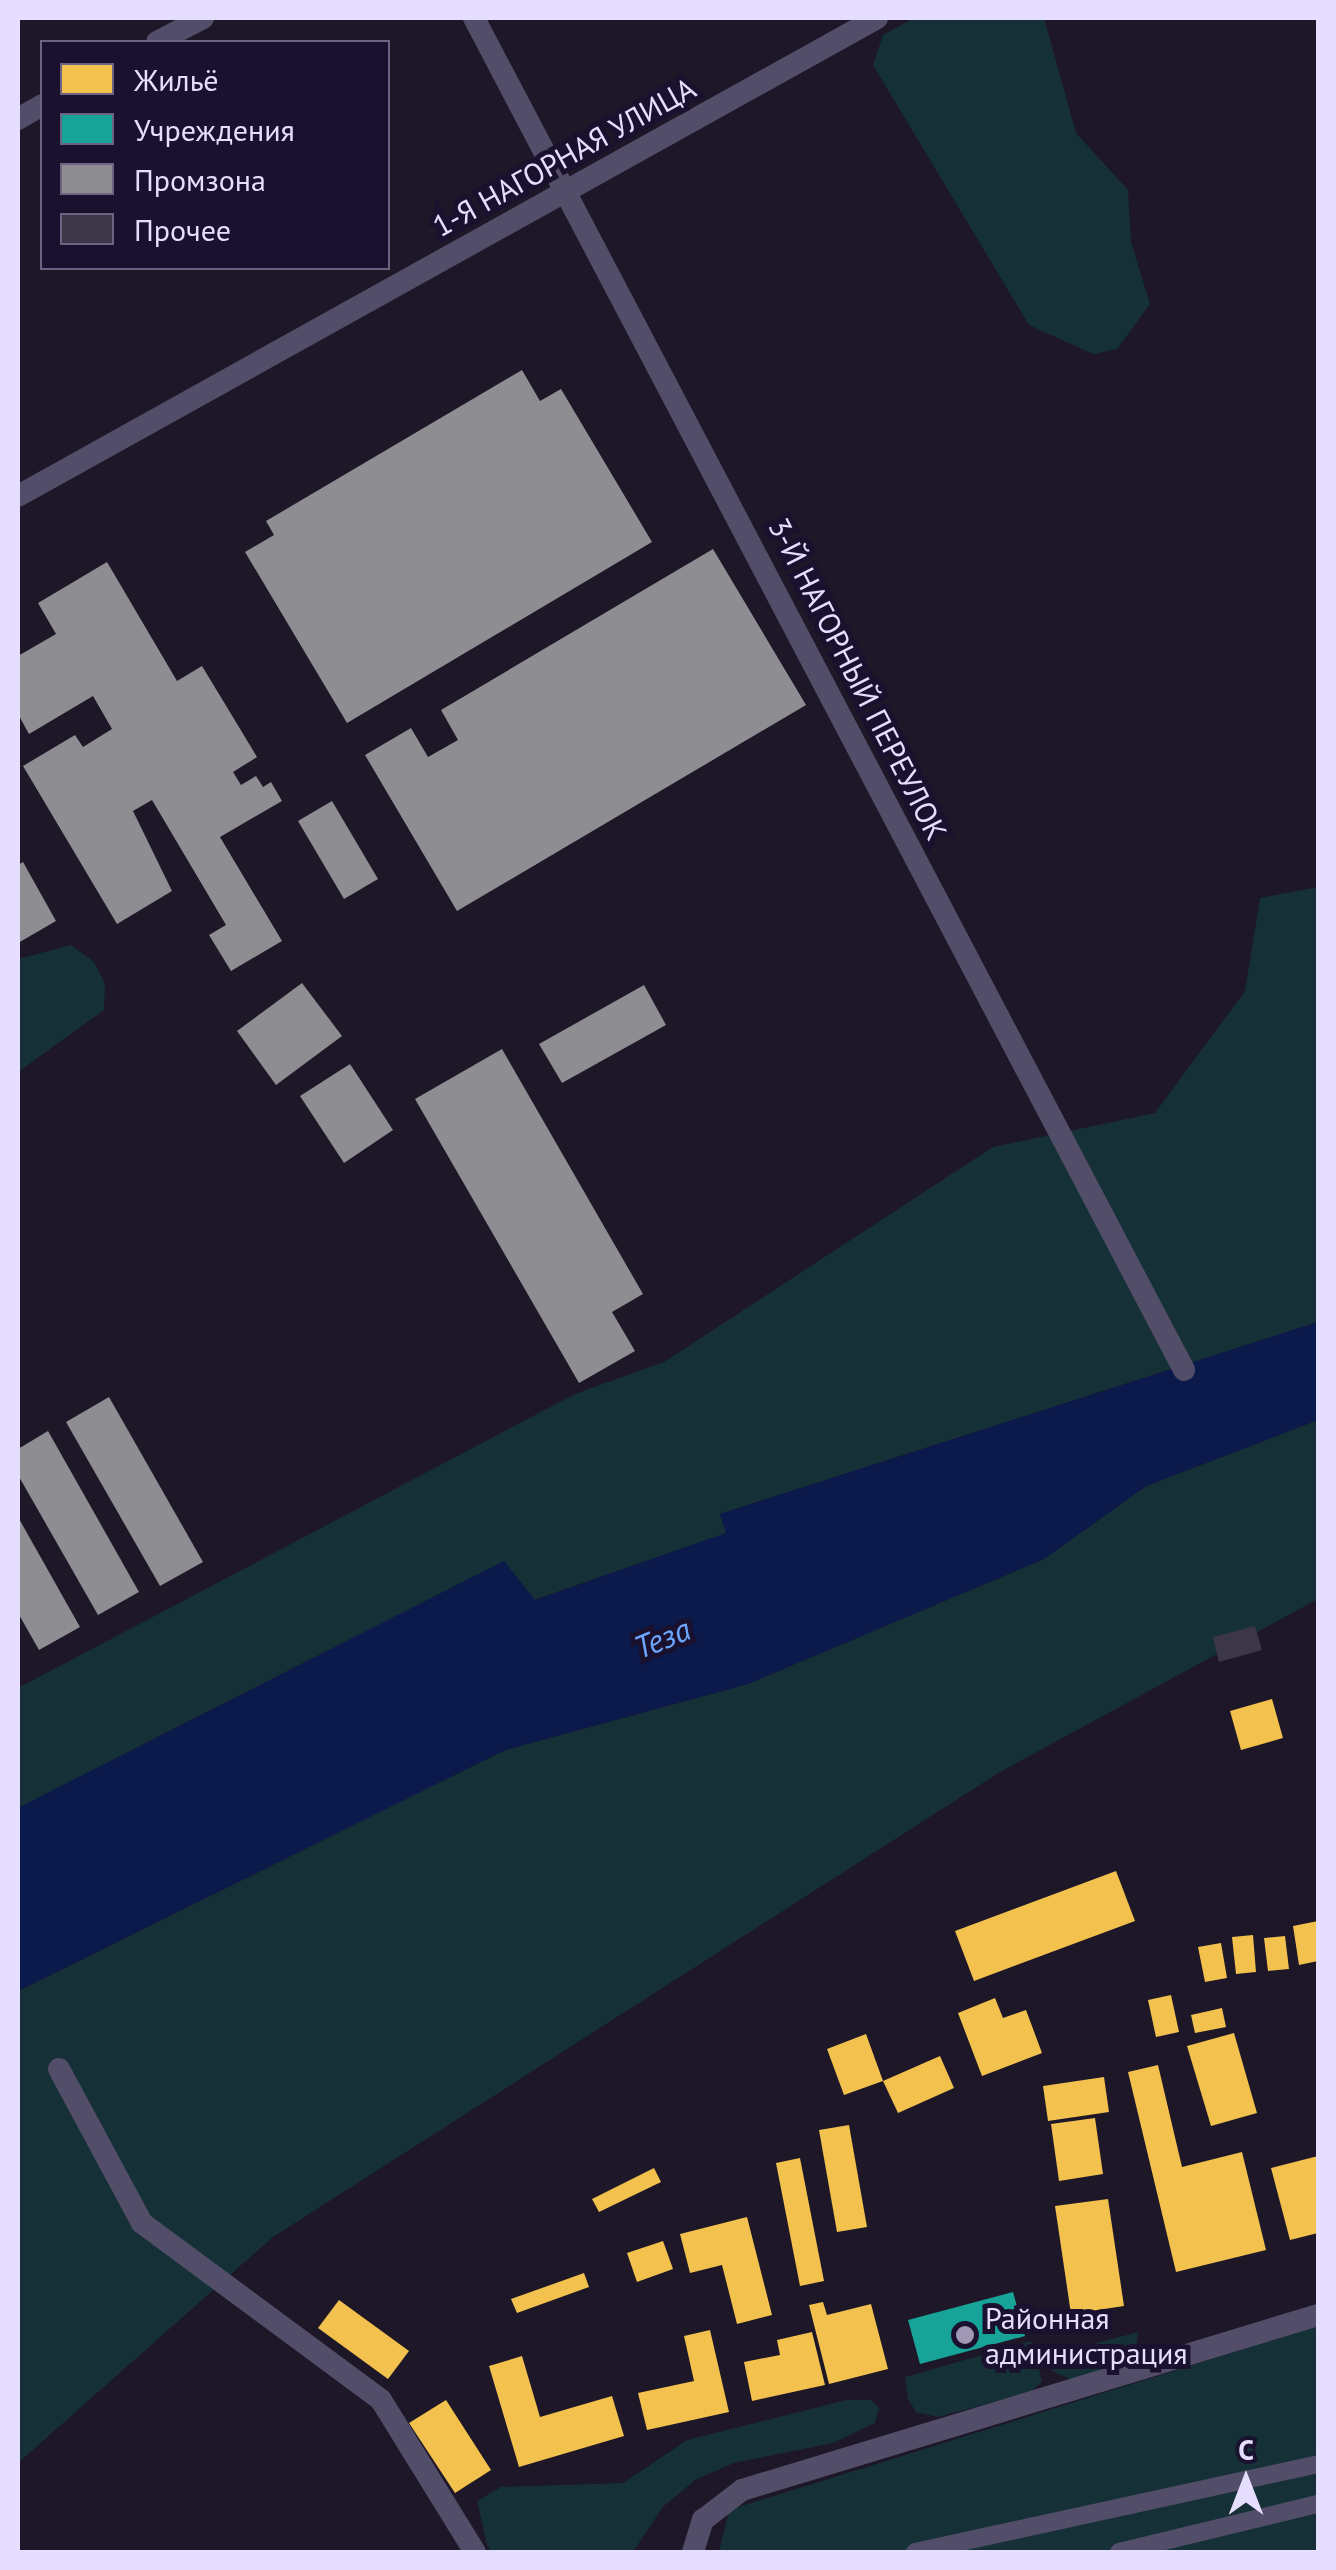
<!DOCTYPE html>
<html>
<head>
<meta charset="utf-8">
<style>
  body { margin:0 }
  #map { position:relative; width:1336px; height:2570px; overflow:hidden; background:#1d1728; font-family:"PT Sans",sans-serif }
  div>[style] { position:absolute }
  .green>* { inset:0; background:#153036 }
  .water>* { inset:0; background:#0c194b }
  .homes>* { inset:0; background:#f2c14e }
  .public>* { inset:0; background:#17a398 }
  .industry>* { inset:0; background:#8d8d92 }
  .building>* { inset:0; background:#3c3649 }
  .pedestrian>* { height:18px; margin:-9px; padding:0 9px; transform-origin:9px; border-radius:9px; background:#524d68 }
  .minor>* { height:22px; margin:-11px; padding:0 11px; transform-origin:11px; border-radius:11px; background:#524d68 }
  .dots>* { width:28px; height:28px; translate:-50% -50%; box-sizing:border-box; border:5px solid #1a112e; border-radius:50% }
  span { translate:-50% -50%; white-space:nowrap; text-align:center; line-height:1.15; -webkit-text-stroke:10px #1a112e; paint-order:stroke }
  .street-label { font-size:30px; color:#e6deff }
  .poi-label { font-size:30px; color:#e6deff }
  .left { translate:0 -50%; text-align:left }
  .water-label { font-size:32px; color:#6ca7ff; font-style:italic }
  .frame { position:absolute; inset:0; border:20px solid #e6deff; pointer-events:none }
  .legend { position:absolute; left:40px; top:40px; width:350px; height:230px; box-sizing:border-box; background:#1a112e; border:2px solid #6c6382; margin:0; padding:12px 18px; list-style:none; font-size:30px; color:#e6deff }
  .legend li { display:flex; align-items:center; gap:20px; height:50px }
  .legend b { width:50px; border:2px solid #6c6382 }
  .north { position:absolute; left:1196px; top:2430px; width:100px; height:100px; -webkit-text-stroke:8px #1a112e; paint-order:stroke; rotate:0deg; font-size:28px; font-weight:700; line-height:40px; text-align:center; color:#e6deff }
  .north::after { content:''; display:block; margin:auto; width:35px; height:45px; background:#e6deff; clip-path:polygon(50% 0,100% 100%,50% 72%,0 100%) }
</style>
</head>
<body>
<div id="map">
  <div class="green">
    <i style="clip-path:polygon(914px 18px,1044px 18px,1076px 133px,1128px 190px,1131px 242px,1150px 304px,1117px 349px,1093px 354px,1029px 325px,873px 65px,883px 35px)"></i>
    <i style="clip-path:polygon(1318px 887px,1318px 1322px,720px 1514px,727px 1533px,534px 1600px,503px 1562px,18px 1808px,18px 1688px,575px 1394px,664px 1362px,993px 1147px,1155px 1113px,1245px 991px,1260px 898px)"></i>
    <i style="clip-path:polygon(71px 945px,94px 962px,105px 984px,104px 1010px,18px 1072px,18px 959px)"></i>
    <i style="clip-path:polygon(1318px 1420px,1318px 1599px,1000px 1772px,273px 2237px,18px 2463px,18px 1991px,505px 1750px,748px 1684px,1044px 1559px,1146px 1486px)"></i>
    <i style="clip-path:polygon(1318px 2326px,1318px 2552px,719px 2552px,729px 2510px)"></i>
    <i style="clip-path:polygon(1138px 2332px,1134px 2360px,1072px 2380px,1052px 2371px,1050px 2356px)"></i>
    <i style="clip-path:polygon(1031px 2341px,1042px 2381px,1031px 2392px,938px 2417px,916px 2412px,908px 2399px,905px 2377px)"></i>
    <i style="clip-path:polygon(846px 2400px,871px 2400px,879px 2408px,875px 2423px,833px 2443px,734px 2463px,695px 2480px,663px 2507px,633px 2552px,492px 2552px,487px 2545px,477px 2501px,501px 2487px,623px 2483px,687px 2440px)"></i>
  </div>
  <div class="water">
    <i style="clip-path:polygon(1318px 1322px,1318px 1420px,1146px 1486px,1044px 1559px,748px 1684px,505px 1750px,18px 1991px,18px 1808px,504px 1561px,535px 1600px,726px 1533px,720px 1514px)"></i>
  </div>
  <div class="homes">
    <i style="clip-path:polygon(1272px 1699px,1283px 1738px,1241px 1750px,1230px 1711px)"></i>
    <i style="clip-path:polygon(1116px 1871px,1135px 1921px,974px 1981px,955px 1931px)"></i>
    <i style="clip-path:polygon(1318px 1921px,1318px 1961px,1299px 1965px,1293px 1926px)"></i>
    <i style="clip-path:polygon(1253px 1935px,1256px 1972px,1236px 1974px,1232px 1937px)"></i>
    <i style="clip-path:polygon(1285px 1936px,1289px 1969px,1268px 1971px,1264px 1938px)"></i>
    <i style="clip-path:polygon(1221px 1943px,1227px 1978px,1205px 1982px,1198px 1947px)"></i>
    <i style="clip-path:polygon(1171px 1995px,1179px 2032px,1156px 2037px,1148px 2000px)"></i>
    <i style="clip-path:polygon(995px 1998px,1003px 2018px,1026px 2010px,1042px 2053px,982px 2076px,958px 2013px)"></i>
    <i style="clip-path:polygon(1222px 2008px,1226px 2027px,1195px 2033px,1191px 2015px)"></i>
    <i style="clip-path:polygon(1234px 2033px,1257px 2113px,1211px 2126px,1187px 2046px)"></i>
    <i style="clip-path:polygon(866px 2034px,883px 2081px,844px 2095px,827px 2049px)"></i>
    <i style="clip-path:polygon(940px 2056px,954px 2088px,898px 2113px,883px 2081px)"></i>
    <i style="clip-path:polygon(1158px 2065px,1182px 2167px,1242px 2152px,1266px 2250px,1176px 2272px,1128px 2072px)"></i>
    <i style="clip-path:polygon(1104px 2077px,1109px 2112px,1048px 2121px,1043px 2086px)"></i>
    <i style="clip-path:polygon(1095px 2118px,1103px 2174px,1059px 2181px,1051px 2124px)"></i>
    <i style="clip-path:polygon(849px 2125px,867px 2227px,837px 2232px,819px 2130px)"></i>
    <i style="clip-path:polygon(1318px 2156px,1318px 2233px,1290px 2240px,1271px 2168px)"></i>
    <i style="clip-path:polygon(800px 2158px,824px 2281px,800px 2286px,776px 2163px)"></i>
    <i style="clip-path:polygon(654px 2168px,661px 2182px,599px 2212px,592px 2199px)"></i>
    <i style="clip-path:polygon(1108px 2199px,1124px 2306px,1071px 2314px,1055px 2206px)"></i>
    <i style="clip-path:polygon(747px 2217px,772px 2315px,737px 2324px,722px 2265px,690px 2273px,680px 2234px)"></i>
    <i style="clip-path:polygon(663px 2241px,673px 2269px,637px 2282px,627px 2253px)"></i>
    <i style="clip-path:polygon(584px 2273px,589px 2287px,517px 2313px,511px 2299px)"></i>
    <i style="clip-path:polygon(339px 2300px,409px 2351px,388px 2379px,318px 2328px)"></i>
    <i style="clip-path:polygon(823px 2302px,827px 2315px,871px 2304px,888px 2369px,829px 2384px,809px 2305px)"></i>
    <i style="clip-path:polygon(710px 2330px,729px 2412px,647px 2430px,638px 2393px,694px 2381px,684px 2336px)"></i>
    <i style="clip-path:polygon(812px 2332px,825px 2385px,752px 2401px,744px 2362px,780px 2355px,777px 2340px)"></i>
    <i style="clip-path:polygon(522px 2356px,540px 2417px,612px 2396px,624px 2436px,519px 2467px,489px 2366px)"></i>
    <i style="clip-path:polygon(446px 2400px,491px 2470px,455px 2493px,409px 2423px)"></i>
  </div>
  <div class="public">
    <i style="clip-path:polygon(1013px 2292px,1025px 2336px,920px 2364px,908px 2320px)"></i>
  </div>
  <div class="industry">
    <i style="clip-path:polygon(522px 370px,540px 401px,561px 389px,652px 542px,347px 723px,245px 552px,274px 535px,266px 521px)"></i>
    <i style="clip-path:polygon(713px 549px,806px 705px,457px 911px,365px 755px,411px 728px,428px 757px,458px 740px,441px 710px)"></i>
    <i style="clip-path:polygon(107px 562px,177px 681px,202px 666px,257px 757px,233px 772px,241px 785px,256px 776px,263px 787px,271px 782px,282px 801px,220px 837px,282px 941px,231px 971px,209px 935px,226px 925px,152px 800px,133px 811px,172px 891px,117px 924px,23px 766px,75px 735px,83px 747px,112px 729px,93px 696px,29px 734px,18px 714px,18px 656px,56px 634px,38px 603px)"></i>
    <i style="clip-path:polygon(332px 801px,378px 879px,344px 899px,298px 821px)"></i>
    <i style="clip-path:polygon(23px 862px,56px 921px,18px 943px,18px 865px)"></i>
    <i style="clip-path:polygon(302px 983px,342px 1036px,276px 1085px,237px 1031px)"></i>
    <i style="clip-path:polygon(644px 985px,666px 1025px,562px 1083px,539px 1044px)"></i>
    <i style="clip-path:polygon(502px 1049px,643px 1294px,612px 1312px,635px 1351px,579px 1383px,415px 1099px)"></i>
    <i style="clip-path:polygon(350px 1064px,393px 1130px,344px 1163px,300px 1096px)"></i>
    <i style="clip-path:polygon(109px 1397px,203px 1562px,160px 1586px,66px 1422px)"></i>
    <i style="clip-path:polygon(48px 1431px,139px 1592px,98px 1615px,18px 1475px,18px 1449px)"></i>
    <i style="clip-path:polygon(18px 1517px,80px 1627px,39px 1650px,18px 1613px)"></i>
  </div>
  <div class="building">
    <i style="clip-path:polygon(1255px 1626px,1262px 1650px,1219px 1662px,1213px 1637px)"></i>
  </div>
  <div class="pedestrian">
    <i style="left:915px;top:2552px;width:412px;rotate:-12.3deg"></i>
    <i style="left:1119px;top:2552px;width:205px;rotate:-13.6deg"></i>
  </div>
  <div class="minor">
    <i style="left:474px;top:18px;width:1527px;rotate:62.29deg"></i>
    <i style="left:157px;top:42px;width:52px;rotate:-27.6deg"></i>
    <i style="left:18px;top:119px;width:28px;rotate:-30deg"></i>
    <i style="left:18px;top:496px;width:983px;rotate:-29.09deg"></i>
    <i style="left:59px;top:2069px;width:175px;rotate:61.7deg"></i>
    <i style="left:142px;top:2223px;width:297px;rotate:36.5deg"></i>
    <i style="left:381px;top:2400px;width:179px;rotate:58.3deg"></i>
    <i style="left:693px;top:2552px;width:34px;rotate:-73deg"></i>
    <i style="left:703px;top:2520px;width:49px;rotate:-37.6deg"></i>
    <i style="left:742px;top:2490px;width:602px;rotate:-16.9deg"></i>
  </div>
  <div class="dots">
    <i style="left:965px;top:2335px;background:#a098b4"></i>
  </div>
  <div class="street-label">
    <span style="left:564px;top:157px;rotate:-29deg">1-Я НАГОРНАЯ УЛИЦА</span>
    <span style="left:858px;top:679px;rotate:63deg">3-Й НАГОРНЫЙ ПЕРЕУЛОК</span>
  </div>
  <div class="poi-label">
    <span class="left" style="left:985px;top:2335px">Районная<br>администрация</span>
  </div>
  <div class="water-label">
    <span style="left:662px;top:1638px;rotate:-22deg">Теза</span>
  </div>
  <div class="frame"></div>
  <ul class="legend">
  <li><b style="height:28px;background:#f2c14e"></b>Жильё</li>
  <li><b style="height:28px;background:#17a398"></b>Учреждения</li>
  <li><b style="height:28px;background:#8d8d92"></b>Промзона</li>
  <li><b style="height:28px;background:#3c3649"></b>Прочее</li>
  </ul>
  <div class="north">С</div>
</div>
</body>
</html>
